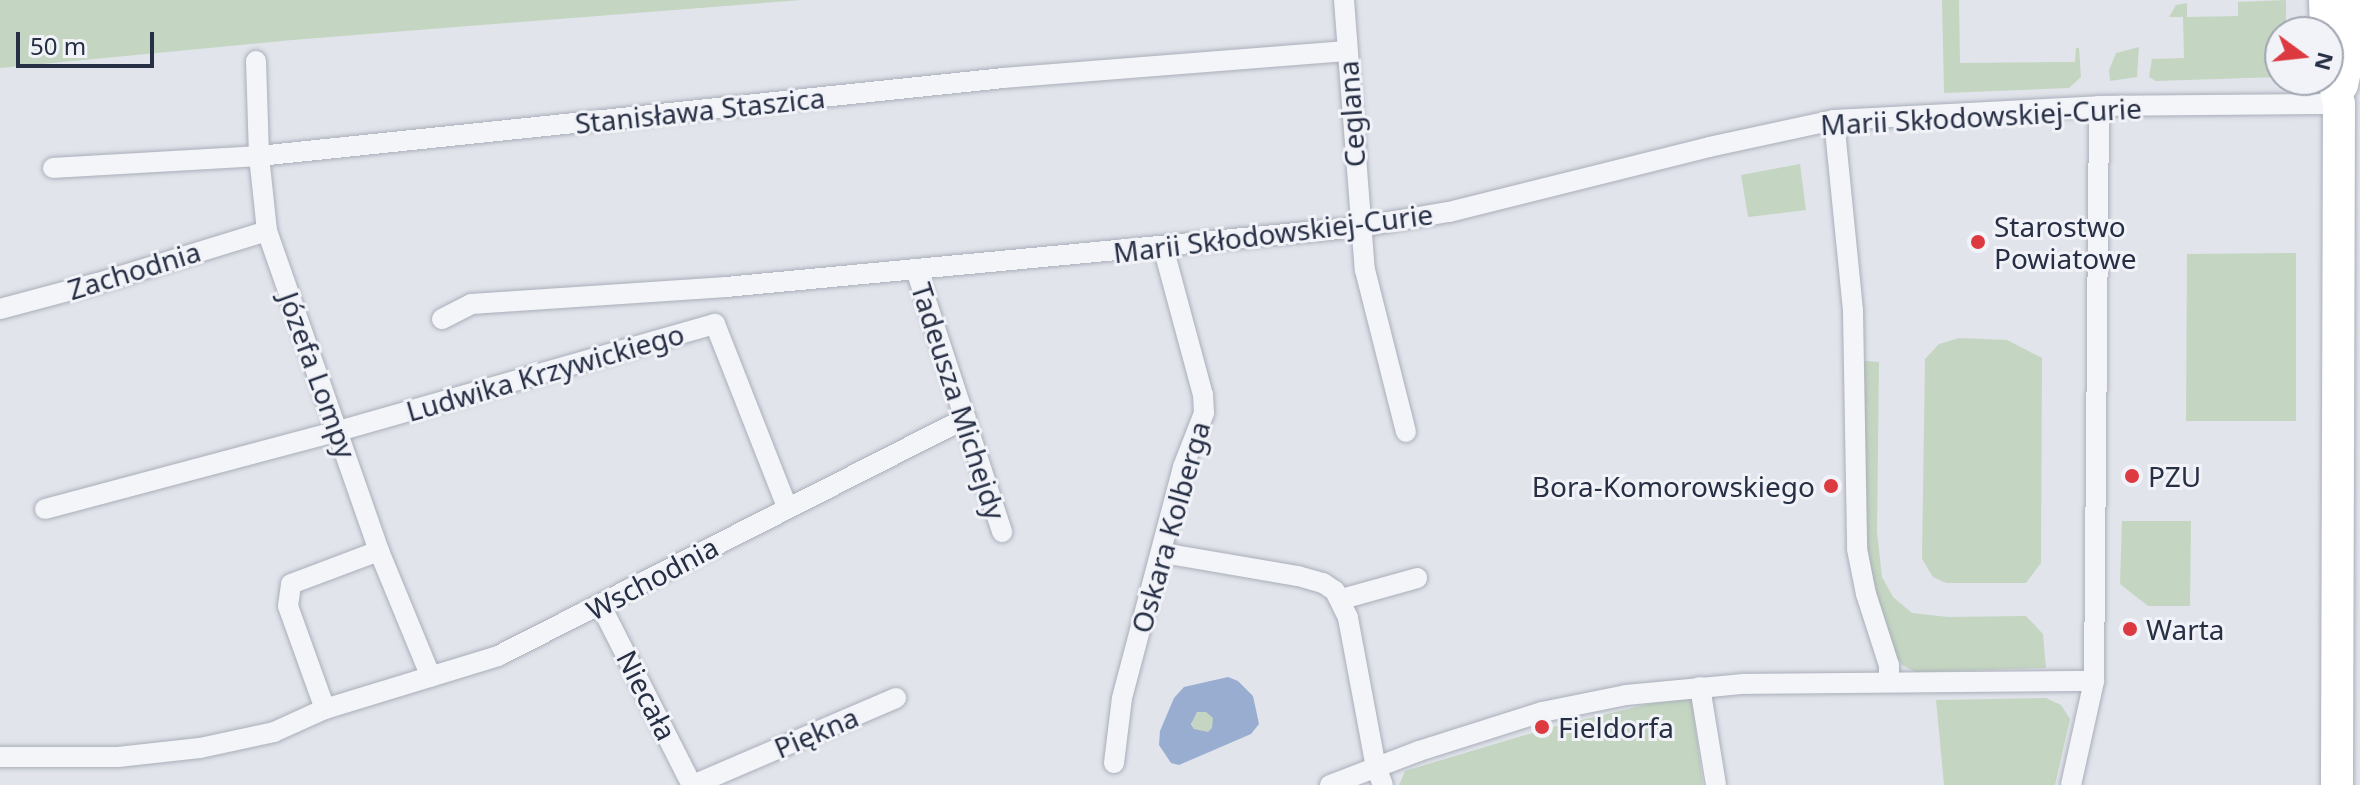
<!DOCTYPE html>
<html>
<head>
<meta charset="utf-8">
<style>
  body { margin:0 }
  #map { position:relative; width:2360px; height:785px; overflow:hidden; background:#e1e4eb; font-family:"Noto Sans",sans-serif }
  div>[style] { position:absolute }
  .green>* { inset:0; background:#c4d6c1 }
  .round { border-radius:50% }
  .water>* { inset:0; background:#98adcf }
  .roads { filter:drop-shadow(0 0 2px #a9aeb9) drop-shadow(0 0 2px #a9aeb9) }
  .minor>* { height:20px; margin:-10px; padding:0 10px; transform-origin:10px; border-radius:10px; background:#f4f5f9 }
  .primary>* { height:32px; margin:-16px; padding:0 16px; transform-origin:16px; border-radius:16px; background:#fff }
  .dots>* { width:22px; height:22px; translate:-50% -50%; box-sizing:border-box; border:4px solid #f1f3f8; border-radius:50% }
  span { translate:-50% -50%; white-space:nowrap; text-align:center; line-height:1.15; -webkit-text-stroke:6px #f1f3f8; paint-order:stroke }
  .street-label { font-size:28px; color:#272f45 }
  .poi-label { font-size:28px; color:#272f45 }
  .left { translate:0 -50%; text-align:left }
  .right { translate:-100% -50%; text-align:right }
  .north { position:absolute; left:2264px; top:16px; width:80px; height:80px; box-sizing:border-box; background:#f1f3f8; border:2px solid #a0a5b0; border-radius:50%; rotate:105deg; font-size:22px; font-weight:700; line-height:32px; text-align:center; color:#272f45 }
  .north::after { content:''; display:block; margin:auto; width:28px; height:36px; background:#dd3940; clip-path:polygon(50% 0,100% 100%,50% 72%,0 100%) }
  .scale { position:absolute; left:16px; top:32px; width:138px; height:36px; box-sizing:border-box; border:4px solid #272f45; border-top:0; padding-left:10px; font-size:24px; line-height:28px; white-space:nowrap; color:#272f45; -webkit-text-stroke:6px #f1f3f8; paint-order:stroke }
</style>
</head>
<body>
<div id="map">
  <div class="green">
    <i style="clip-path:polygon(0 0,801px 0,292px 40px,0 68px)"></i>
    <i style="clip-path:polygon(1942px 0,1959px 0,1960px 63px,2075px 62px,2076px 48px,2079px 48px,2081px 77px,2069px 88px,1944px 93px)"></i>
    <i style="clip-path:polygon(2286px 0,2286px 32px,2280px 32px,2280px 77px,2156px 81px,2149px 77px,2152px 59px,2184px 58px,2183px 17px,2169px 17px,2176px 5px,2187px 3px,2187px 17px,2238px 16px,2238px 2px)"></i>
    <i style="clip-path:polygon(2139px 47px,2137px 77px,2110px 81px,2109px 70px,2116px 53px)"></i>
    <i style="clip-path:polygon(1800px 164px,1806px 210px,1748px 217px,1741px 175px)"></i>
    <i style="clip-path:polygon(2296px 253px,2296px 421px,2186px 421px,2187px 254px)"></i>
    <i style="clip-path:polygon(1959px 338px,2007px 340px,2042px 358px,2041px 563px,2026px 583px,1946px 583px,1933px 577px,1922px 559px,1925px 359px,1939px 344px)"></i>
    <i style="clip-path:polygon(1864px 361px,1879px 362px,1877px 532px,1882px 577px,1893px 597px,1912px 613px,1948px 617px,2026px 616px,2043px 634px,2046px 668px,1916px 672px,1902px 665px,1895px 655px,1871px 574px,1864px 520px)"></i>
    <i style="clip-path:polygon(2122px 521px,2191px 521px,2190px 606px,2148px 606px,2120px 584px)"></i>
    <i style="clip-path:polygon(1691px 694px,1703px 785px,1399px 785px,1405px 771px,1552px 727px)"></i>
    <i style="clip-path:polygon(2046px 698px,2061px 705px,2070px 719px,2055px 785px,1944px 785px,1936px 700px)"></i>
    <i class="round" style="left:1192px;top:711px;width:22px;height:22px"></i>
  </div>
  <div class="water">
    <i style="clip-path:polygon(evenodd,1228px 677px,1238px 681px,1253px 696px,1259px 724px,1251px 734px,1179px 765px,1171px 763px,1159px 745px,1160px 731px,1174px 698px,1184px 687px,1228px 677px,1197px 712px,1206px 712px,1213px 718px,1212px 728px,1208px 732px,1194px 729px,1191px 724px,1197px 712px)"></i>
  </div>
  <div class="roads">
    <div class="minor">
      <i style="left:1344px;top:0;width:271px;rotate:85.6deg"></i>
      <i style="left:1365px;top:270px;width:167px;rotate:75.8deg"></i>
      <i style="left:256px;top:61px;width:95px;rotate:88.2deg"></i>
      <i style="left:259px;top:156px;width:75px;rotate:83.9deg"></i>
      <i style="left:267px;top:231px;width:339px;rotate:70.7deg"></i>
      <i style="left:379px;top:551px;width:136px;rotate:67.6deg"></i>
      <i style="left:1834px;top:120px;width:192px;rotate:84.3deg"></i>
      <i style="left:1853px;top:311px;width:238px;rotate:89deg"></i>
      <i style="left:1857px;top:549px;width:46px;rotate:78.7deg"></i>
      <i style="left:1866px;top:594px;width:75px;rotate:72.1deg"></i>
      <i style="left:1889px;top:665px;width:16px;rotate:90deg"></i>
      <i style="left:53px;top:168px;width:206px;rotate:-3.3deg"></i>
      <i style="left:259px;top:156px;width:748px;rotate:-5.98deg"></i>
      <i style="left:1003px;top:78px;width:344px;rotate:-4.5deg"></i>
      <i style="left:916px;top:270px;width:276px;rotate:71.8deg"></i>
      <i style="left:0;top:309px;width:101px;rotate:-14.9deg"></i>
      <i style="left:98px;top:283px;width:177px;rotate:-17.1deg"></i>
      <i style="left:442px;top:319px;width:33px;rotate:-27deg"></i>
      <i style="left:471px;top:304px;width:256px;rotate:-3.8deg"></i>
      <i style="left:726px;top:287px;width:636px;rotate:-5.41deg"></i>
      <i style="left:1359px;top:227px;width:91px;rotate:-9.5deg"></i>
      <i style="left:1449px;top:212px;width:268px;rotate:-14deg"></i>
      <i style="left:1709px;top:147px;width:128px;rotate:-12.2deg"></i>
      <i style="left:1834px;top:120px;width:265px;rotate:-3deg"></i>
      <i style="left:2099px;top:106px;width:240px;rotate:-0.5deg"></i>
      <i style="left:715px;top:324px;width:197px;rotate:68.5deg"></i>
      <i style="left:45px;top:509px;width:304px;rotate:-14.9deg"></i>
      <i style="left:339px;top:431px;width:391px;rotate:-15.9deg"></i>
      <i style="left:1163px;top:553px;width:137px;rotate:9.7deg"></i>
      <i style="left:1298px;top:576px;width:26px;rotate:16deg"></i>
      <i style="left:1323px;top:583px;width:14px;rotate:34deg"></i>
      <i style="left:1335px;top:591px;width:30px;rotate:64deg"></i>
      <i style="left:1348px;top:618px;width:152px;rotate:79.4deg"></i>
      <i style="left:1376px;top:767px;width:19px;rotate:69deg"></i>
      <i style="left:1342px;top:599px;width:78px;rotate:-15.6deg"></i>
      <i style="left:601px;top:606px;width:201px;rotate:63.1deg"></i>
      <i style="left:1700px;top:687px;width:99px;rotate:80.7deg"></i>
      <i style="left:325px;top:709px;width:109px;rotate:-109.8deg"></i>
      <i style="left:288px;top:606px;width:22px;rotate:-82deg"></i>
      <i style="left:291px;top:584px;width:94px;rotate:-20.6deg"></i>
      <i style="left:0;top:757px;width:118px"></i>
      <i style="left:118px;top:757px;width:82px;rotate:-6.3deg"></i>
      <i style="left:200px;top:748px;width:76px;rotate:-12.2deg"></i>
      <i style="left:274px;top:732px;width:56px;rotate:-24.3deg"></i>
      <i style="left:325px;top:709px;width:181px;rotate:-17deg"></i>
      <i style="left:498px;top:656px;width:525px;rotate:-26.96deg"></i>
      <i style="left:1114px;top:763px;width:65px;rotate:-83deg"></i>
      <i style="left:1122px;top:698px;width:239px;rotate:-75.2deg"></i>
      <i style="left:1183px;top:467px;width:58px;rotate:-68.7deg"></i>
      <i style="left:1204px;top:413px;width:18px;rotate:-93deg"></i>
      <i style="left:1203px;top:395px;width:153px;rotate:-105.1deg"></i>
      <i style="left:693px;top:785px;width:221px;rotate:-23.2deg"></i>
      <i style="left:1330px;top:785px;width:95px;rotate:-20.9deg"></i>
      <i style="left:1419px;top:751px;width:129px;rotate:-17.6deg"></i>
      <i style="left:1542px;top:712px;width:86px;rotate:-11.4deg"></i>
      <i style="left:1626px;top:695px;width:118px;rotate:-5.4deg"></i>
      <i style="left:1743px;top:684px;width:351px;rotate:-0.5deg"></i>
      <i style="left:2071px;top:785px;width:107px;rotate:-77.5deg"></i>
      <i style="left:2094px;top:681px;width:575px;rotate:-89.5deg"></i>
    </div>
    <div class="primary">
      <i style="left:2325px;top:0;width:32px;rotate:88deg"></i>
      <i style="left:2328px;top:50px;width:55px;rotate:78.5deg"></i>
      <i style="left:2339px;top:104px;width:681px;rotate:90.17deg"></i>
      <i style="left:2342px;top:85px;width:45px;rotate:-78.4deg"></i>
      <i style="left:2351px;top:41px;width:41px;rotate:-88.6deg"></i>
    </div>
  </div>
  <div class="dots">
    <i style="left:1978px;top:242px;background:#dd3940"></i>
    <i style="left:2132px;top:476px;background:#dd3940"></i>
    <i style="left:1831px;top:486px;background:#dd3940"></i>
    <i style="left:2130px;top:629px;background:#dd3940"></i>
    <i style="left:1542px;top:727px;background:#dd3940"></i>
  </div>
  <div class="street-label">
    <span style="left:700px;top:110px;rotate:-6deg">Stanisława Staszica</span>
    <span style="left:1351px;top:114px;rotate:-94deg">Ceglana</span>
    <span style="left:1981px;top:116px;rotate:-3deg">Marii Skłodowskiej-Curie</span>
    <span style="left:1273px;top:233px;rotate:-7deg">Marii Skłodowskiej-Curie</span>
    <span style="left:134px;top:270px;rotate:-17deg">Zachodnia</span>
    <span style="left:545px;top:372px;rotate:-16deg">Ludwika Krzywickiego</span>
    <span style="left:318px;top:375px;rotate:70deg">Józefa Lompy</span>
    <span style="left:959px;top:401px;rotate:72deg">Tadeusza Michejdy</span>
    <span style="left:1170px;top:527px;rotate:-74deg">Oskara Kolberga</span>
    <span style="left:652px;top:578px;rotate:-28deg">Wschodnia</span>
    <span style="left:647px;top:695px;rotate:63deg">Niecała</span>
    <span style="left:816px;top:732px;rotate:-23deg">Piękna</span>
  </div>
  <div class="poi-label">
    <span class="left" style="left:1994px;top:242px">Starostwo<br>Powiatowe</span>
    <span class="left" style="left:2148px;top:476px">PZU</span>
    <span class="right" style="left:1815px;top:486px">Bora-Komorowskiego</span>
    <span class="left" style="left:2146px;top:629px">Warta</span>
    <span class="left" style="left:1558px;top:727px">Fieldorfa</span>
  </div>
  <div class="north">N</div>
  <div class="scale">50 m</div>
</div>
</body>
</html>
